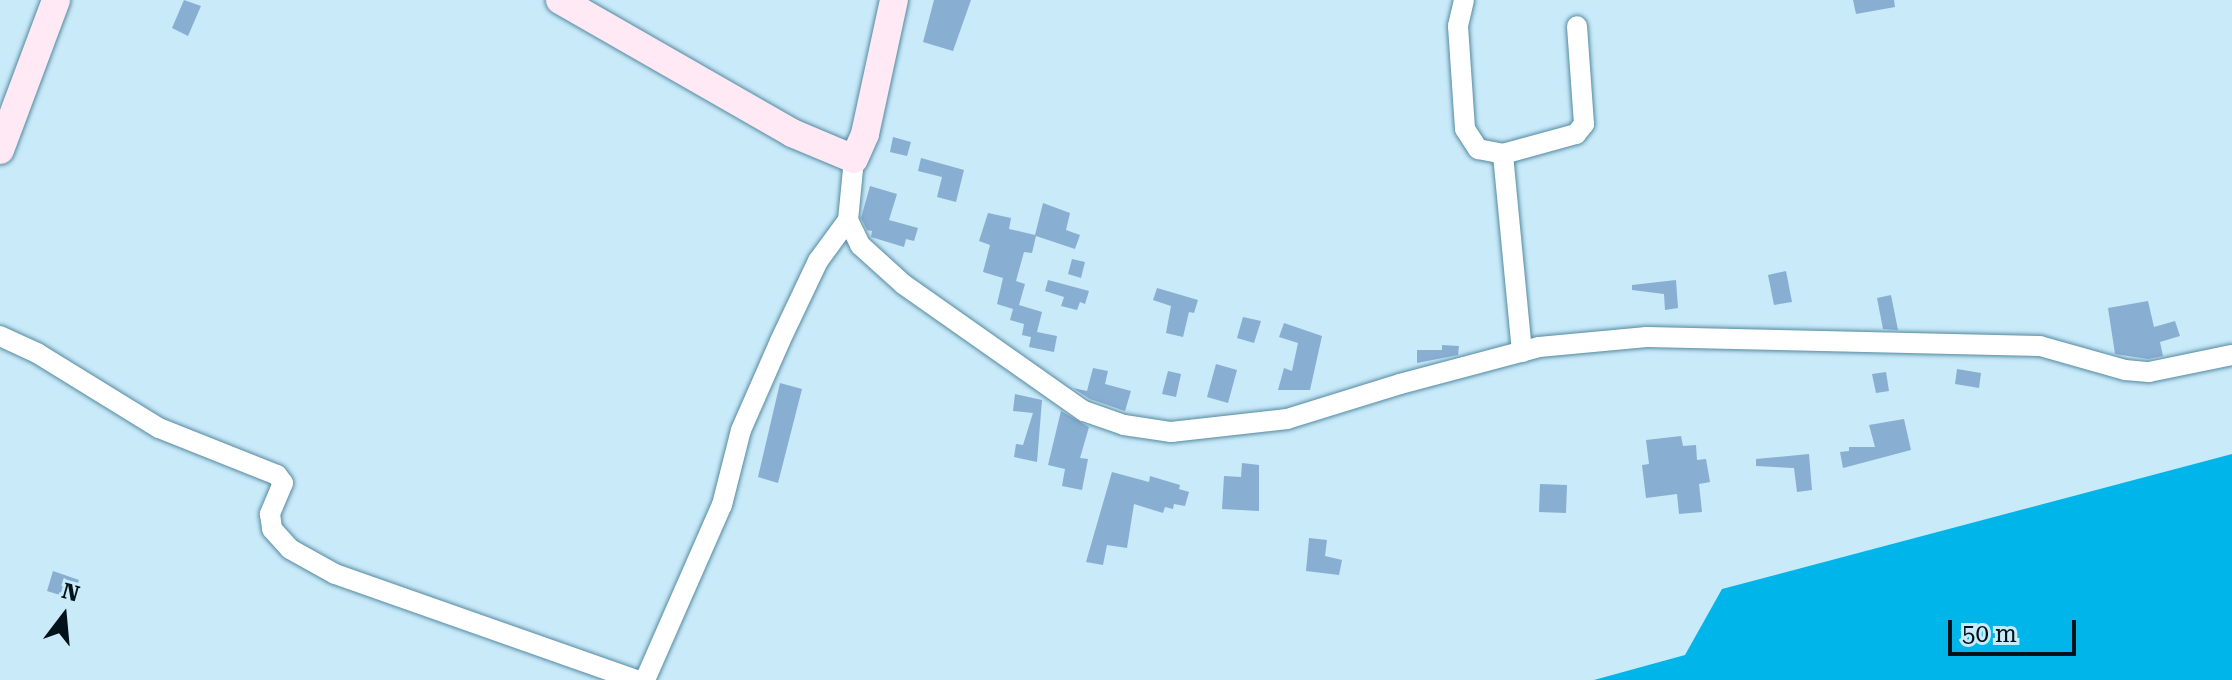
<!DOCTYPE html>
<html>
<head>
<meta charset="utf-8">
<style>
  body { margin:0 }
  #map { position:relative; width:2232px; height:680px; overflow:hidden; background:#c9eaf9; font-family:"Roboto Serif",serif }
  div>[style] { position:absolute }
  .water>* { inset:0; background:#00b5e9 }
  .building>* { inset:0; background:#88aed2 }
  .roads { filter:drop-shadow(0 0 2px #548aa1) drop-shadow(0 0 2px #548aa1) }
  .street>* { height:20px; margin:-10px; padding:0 10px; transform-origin:10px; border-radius:10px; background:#fff }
  .secondary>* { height:28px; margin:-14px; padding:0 14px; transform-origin:14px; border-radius:14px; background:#fee9f4 }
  span { translate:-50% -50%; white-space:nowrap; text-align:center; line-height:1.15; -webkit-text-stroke:7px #c9eaf9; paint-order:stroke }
  .north { position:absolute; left:24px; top:576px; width:80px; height:80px; -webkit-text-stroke:6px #c9eaf9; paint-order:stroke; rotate:16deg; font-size:22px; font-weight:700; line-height:32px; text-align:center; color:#00121a }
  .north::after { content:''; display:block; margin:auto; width:28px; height:36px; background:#00121a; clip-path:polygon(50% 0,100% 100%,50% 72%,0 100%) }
  .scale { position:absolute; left:1948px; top:620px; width:128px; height:36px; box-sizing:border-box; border:4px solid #00121a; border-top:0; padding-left:10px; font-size:24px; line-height:28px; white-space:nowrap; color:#00121a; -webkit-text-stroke:6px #c9eaf9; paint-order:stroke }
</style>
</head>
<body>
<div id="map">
  <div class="water">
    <i style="clip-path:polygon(2232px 454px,2232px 680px,1594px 680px,1685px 655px,1722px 589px)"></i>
  </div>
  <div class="building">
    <i style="clip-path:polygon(184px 0,201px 6px,188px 36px,172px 28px)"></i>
    <i style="clip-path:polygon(934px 0,971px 0,953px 51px,923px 42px)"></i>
    <i style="clip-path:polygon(1853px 0,1894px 0,1895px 7px,1856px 14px)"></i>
    <i style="clip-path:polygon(893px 137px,911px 142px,907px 156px,890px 152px)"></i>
    <i style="clip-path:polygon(921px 158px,964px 170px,956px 202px,937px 197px,942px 177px,918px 171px)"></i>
    <i style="clip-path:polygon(870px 186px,897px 194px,889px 220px,918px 228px,914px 241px,906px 239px,904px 247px,871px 237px,872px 231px,867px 230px,861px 218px)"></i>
    <i style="clip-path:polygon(1043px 203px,1070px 213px,1066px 230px,1080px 235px,1075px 249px,1036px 236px,1032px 253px,1024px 252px,1016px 281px,1025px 284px,1019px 305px,1042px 312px,1037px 332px,1057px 336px,1054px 352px,1029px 347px,1031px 337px,1022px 335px,1024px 324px,1010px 320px,1013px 309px,997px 304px,1003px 278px,983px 272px,990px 245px,979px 241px,988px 213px,1011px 218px,1009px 229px,1035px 235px)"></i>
    <i style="clip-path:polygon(1072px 259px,1085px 262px,1081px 278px,1068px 274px)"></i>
    <i style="clip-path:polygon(1786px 271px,1792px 302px,1774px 305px,1768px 275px)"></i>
    <i style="clip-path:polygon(1048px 280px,1089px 291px,1085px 304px,1080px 302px,1077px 310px,1061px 306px,1064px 297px,1045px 291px)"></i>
    <i style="clip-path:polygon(1676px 280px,1678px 308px,1665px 310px,1664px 294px,1632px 290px,1632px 285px)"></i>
    <i style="clip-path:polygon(1157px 288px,1198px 300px,1194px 313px,1189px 312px,1183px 337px,1166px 333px,1171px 306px,1153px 300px)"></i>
    <i style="clip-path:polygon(1891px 295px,1898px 330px,1883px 329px,1877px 298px)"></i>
    <i style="clip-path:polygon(2148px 301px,2154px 327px,2175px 321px,2180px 336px,2160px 342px,2163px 356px,2148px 359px,2115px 354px,2108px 308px)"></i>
    <i style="clip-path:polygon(1243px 317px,1261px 321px,1254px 343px,1237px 338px)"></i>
    <i style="clip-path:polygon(1284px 323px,1322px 336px,1310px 390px,1278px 390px,1284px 368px,1292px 371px,1298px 343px,1279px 337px)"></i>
    <i style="clip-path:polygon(1442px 345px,1459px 346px,1458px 355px,1417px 363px,1417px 350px,1442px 350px)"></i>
    <i style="clip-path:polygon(1216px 364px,1237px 370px,1228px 403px,1207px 397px)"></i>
    <i style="clip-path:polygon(1093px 368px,1108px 371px,1105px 384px,1131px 391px,1125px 411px,1090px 399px,1073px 388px,1087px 391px)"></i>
    <i style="clip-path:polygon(1957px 369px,1981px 373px,1979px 388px,1955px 384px)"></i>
    <i style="clip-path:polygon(1168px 371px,1181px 374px,1176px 397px,1162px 394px)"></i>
    <i style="clip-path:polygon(1886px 372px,1889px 391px,1876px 393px,1872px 374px)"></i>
    <i style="clip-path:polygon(780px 383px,802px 389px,778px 483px,758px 477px)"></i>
    <i style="clip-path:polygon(1015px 394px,1042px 400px,1037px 462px,1014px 457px,1016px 444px,1023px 445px,1033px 413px,1013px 411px)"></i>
    <i style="clip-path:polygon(1061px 411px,1089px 427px,1080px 458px,1088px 459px,1082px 490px,1062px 486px,1065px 469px,1048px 465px)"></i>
    <i style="clip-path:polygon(1904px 419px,1911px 450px,1843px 468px,1840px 452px,1849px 451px,1849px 447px,1875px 447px,1869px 425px)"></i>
    <i style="clip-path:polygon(1681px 436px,1683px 446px,1696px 445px,1697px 460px,1706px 459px,1710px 482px,1699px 484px,1702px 512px,1679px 514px,1677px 494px,1646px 498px,1642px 465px,1649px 464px,1646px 440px)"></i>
    <i style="clip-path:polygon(1809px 454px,1812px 490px,1797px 492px,1794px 468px,1756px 466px,1756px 459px)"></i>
    <i style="clip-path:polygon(1242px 463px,1259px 465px,1259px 511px,1222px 509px,1224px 476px,1241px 477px)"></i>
    <i style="clip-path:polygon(1112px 472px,1149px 482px,1150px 476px,1180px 485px,1179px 489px,1189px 492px,1185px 506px,1174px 504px,1173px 509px,1165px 507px,1163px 513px,1134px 504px,1127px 548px,1107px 545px,1103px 565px,1086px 562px)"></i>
    <i style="clip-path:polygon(1540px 484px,1567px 485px,1566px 513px,1539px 512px)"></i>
    <i style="clip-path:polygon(1309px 538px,1327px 540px,1325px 556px,1342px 560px,1339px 575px,1306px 571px)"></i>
    <i style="clip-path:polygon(53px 571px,79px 580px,73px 599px,47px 591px)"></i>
  </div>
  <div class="roads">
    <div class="street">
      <i style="left:1464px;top:0;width:27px;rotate:103deg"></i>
      <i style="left:1458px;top:26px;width:103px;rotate:86.1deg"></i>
      <i style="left:1465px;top:129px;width:24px;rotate:57deg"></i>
      <i style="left:1478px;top:149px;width:25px;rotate:11deg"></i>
      <i style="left:854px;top:159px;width:61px;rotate:95.6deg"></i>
      <i style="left:848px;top:220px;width:28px;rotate:64deg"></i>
      <i style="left:860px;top:245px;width:58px;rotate:42.2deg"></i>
      <i style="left:903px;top:284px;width:221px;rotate:35.1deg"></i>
      <i style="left:1084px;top:411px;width:42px;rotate:19.3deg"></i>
      <i style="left:1124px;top:425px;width:48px;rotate:8.5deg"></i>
      <i style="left:1171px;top:432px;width:117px;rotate:-6.4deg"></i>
      <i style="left:1287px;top:419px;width:118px;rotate:-17.2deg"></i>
      <i style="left:1400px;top:384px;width:144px;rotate:-14.9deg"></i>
      <i style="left:1539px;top:347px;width:108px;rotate:-5.3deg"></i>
      <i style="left:1647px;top:337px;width:393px;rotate:1.3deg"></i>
      <i style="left:2040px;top:346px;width:88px;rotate:15.8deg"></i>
      <i style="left:2125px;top:370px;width:24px;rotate:5deg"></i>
      <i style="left:2149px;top:372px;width:85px;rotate:-11.6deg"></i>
      <i style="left:0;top:336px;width:41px;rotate:24.7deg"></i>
      <i style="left:37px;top:353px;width:143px;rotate:31.6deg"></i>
      <i style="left:159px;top:428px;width:127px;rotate:21.7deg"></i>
      <i style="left:277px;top:475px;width:10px;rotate:53deg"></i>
      <i style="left:283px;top:483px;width:34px;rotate:113deg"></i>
      <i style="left:270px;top:514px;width:15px;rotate:82deg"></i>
      <i style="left:272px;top:529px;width:27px;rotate:48deg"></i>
      <i style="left:290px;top:549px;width:51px;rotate:29.1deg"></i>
      <i style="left:335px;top:574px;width:319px;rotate:19.4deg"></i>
      <i style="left:1522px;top:352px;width:199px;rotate:-95.5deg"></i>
      <i style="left:1503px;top:154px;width:76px;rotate:-15.3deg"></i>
      <i style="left:1576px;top:134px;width:13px;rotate:-51deg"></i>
      <i style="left:1584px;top:124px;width:98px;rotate:-94.1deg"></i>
      <i style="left:645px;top:680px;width:191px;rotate:-66.3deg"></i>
      <i style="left:722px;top:505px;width:77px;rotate:-75.8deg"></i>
      <i style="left:741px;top:430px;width:97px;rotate:-66.3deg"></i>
      <i style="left:780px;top:341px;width:89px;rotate:-64.6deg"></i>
      <i style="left:818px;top:261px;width:51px;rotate:-53.8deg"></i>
    </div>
    <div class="secondary">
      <i style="left:560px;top:0;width:267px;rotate:29.8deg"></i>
      <i style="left:792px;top:133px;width:67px;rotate:22.8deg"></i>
      <i style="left:854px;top:159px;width:27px;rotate:-66deg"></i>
      <i style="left:865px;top:134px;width:137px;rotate:-77.8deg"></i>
      <i style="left:0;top:150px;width:160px;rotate:-69.5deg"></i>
    </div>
  </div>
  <div class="north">N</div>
  <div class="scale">50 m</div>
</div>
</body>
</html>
